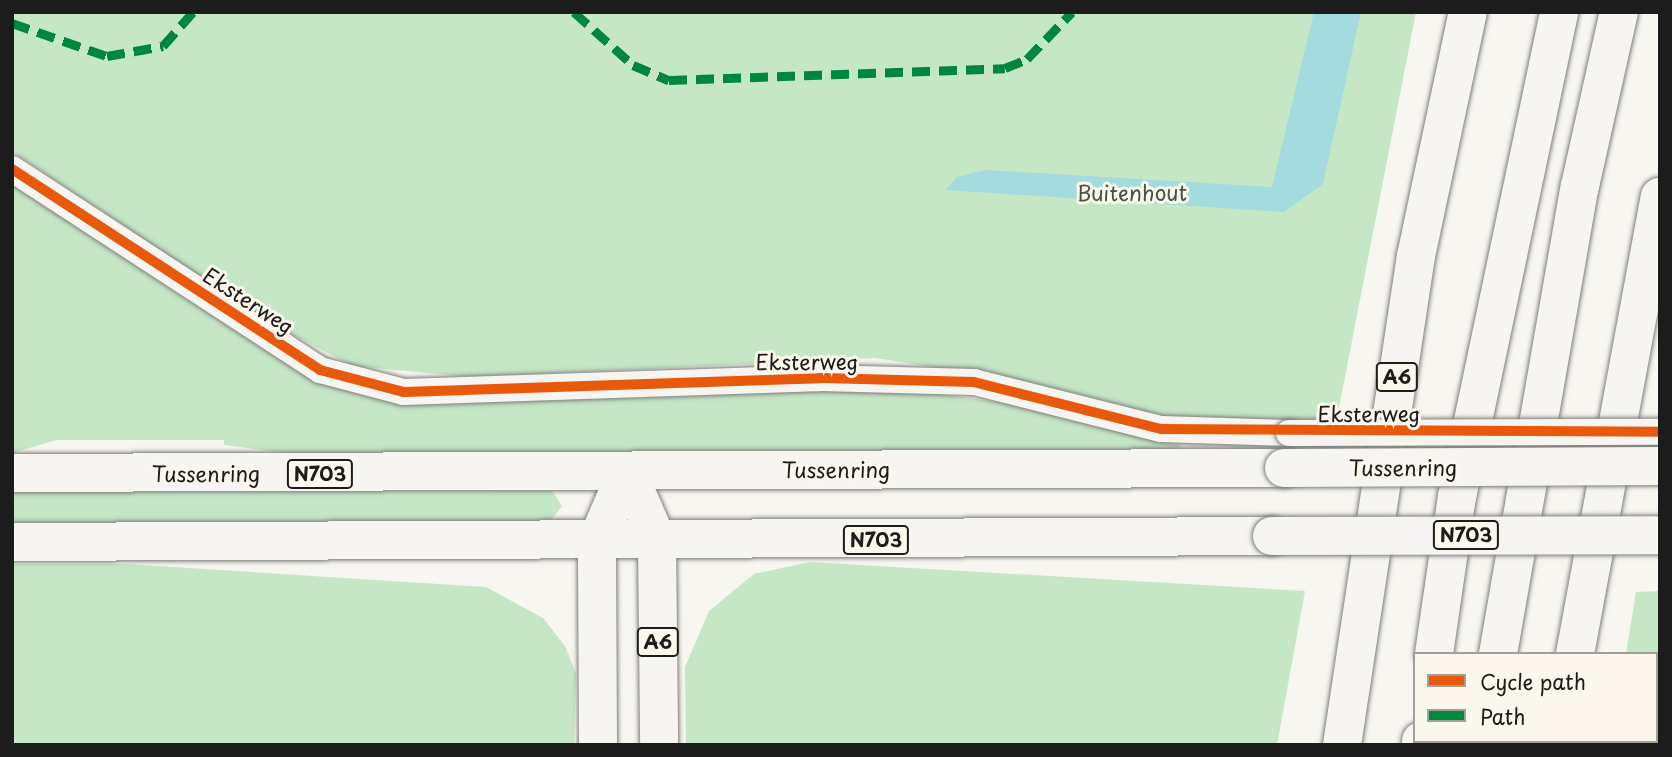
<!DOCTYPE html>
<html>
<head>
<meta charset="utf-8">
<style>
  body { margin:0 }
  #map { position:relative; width:1672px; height:757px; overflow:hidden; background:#f8f6f0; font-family:"Playpen Sans",sans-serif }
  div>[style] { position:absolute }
  .green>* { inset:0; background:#c5e7c6 }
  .water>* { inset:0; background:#a3dbde }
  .roads { filter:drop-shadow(0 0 2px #7f7e7b) drop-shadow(0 0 2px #7f7e7b) }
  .street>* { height:26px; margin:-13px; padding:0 13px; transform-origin:13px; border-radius:13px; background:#f6f5f1 }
  .highway>* { height:38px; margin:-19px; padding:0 19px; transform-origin:19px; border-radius:19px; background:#f6f5f1 }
  .bridges { filter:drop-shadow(0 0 2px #7f7e7b) drop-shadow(0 0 2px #7f7e7b) }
  .street-bridge>* { height:26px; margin:-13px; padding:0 13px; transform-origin:13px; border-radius:13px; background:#f6f5f1 }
  .highway-bridge>* { height:38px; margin:-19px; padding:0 19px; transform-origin:19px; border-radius:19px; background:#f6f5f1 }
  .quiet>* { height:9px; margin-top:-4.5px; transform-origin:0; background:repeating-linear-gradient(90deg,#00873e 0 18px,transparent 0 27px) }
  .cycleway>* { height:10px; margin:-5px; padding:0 5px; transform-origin:5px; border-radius:5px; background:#e8590c }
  span { translate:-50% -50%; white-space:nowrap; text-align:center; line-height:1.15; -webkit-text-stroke:6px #fbf7ec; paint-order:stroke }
  .shield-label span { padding:2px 5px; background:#fbf7ec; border:2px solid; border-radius:5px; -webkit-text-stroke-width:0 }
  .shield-label { font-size:19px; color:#1c1c1c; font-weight:700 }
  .park-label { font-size:21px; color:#425545 }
  .street-label { font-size:21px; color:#1c1c1c }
  .frame { position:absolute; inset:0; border:14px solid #1c1c1c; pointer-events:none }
  .legend { position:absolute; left:1413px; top:652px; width:245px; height:91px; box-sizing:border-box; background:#fbf7ec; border:2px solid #a29f99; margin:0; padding:9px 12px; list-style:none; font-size:21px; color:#1c1c1c }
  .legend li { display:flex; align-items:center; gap:14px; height:35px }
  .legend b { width:35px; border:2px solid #a29f99 }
</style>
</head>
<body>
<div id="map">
  <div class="green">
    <i style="clip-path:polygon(12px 12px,1416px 12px,1336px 423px,1156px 416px,982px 375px,875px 358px,472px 377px,353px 366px,266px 321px,12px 151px)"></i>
    <i style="clip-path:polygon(12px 183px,331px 384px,356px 394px,400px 400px,838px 387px,925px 392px,1013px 404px,1180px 445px,1181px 451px,304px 455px,224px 445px,224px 440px,56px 440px,12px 453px)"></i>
    <i style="clip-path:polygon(552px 491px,562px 506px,548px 524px,12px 531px,12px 492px)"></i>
    <i style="clip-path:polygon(810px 562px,1305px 591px,1277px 745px,686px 745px,685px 667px,709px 611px,754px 574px)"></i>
    <i style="clip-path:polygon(12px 564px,126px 564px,486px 587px,543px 618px,565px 646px,576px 673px,574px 745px,12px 745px)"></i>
    <i style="clip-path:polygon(1660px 591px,1660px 745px,1612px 745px,1656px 741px,1656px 654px,1626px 654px,1636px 592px)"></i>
  </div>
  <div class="water">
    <i style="clip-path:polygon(1314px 12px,1361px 12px,1323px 184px,1284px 212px,946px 190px,957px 177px,985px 170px,1272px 187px)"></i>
  </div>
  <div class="roads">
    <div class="street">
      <i style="left:12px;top:169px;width:368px;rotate:33.1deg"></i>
      <i style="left:320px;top:370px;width:87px;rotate:14.7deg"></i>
      <i style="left:404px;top:392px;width:416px;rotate:-1.9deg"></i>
      <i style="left:820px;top:378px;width:154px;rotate:1.5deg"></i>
      <i style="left:974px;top:382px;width:193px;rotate:14.1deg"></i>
      <i style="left:1161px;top:429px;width:128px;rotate:1.8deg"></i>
    </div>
    <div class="highway">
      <i style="left:627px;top:471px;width:75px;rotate:66.5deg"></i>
      <i style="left:657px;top:540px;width:205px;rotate:89.4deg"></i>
      <i style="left:12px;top:473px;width:1272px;rotate:-0.23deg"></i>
      <i style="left:12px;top:542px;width:1260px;rotate:-0.27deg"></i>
      <i style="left:1434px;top:654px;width:159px;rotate:-81.7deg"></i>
      <i style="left:1457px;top:497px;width:496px;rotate:-78.1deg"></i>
      <i style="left:1498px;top:654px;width:475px;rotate:-80.1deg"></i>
      <i style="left:1580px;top:186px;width:178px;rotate:-77.4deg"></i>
      <i style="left:1575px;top:654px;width:465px;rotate:-79.5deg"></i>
      <i style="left:598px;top:745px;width:204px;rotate:-90.3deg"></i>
      <i style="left:597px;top:541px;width:76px;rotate:-66.8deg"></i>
      <i style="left:1342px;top:745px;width:495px;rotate:-81.4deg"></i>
      <i style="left:1416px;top:256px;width:249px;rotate:-78deg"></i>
      <i style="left:1421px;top:745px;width:4px;rotate:-90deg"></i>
      <i style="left:1484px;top:745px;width:4px;rotate:-90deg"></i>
      <i style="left:1560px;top:745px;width:4px;rotate:-76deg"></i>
    </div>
  </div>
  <div class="bridges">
    <div class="street-bridge">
      <i style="left:1289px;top:433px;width:371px;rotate:-0.2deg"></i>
    </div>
    <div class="highway-bridge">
      <i style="left:1284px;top:468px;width:376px;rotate:-0.3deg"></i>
      <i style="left:1272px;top:536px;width:388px;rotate:-0.1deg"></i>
    </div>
  </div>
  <div class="quiet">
    <i style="left:574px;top:12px;width:79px;rotate:41.9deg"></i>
    <i style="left:633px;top:65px;width:39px;rotate:23deg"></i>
    <i style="left:669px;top:80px;width:336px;rotate:-2deg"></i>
    <i style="left:1005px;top:68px;width:24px;rotate:-22deg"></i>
    <i style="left:1027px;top:59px;width:65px;rotate:-46.2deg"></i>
    <i style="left:12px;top:23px;width:101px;rotate:19.2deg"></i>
    <i style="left:107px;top:56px;width:57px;rotate:-10.1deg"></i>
    <i style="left:163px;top:46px;width:45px;rotate:-48.6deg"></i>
  </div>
  <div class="cycleway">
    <i style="left:12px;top:169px;width:368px;rotate:33.1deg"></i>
    <i style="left:320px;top:370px;width:87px;rotate:14.7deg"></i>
    <i style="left:404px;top:392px;width:416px;rotate:-1.9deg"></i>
    <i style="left:820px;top:378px;width:154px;rotate:1.5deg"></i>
    <i style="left:974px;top:382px;width:193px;rotate:14.1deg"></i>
    <i style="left:1161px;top:429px;width:499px;rotate:0.3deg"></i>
  </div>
  <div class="shield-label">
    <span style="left:1397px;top:377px">A6</span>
    <span style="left:320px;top:474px">N703</span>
    <span style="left:1466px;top:535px">N703</span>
    <span style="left:876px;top:540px">N703</span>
    <span style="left:658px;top:642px">A6</span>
  </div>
  <div class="park-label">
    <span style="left:1132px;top:192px">Buitenhout</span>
  </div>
  <div class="street-label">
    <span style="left:249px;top:300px;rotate:33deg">Eksterweg</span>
    <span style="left:807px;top:361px">Eksterweg</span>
    <span style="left:1369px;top:413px">Eksterweg</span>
    <span style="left:1403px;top:467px">Tussenring</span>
    <span style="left:836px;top:469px">Tussenring</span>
    <span style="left:206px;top:473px">Tussenring</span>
  </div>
  <div class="frame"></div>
  <ul class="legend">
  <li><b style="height:9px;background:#e8590c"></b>Cycle path</li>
  <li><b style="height:9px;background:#00873e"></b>Path</li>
  </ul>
</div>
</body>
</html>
